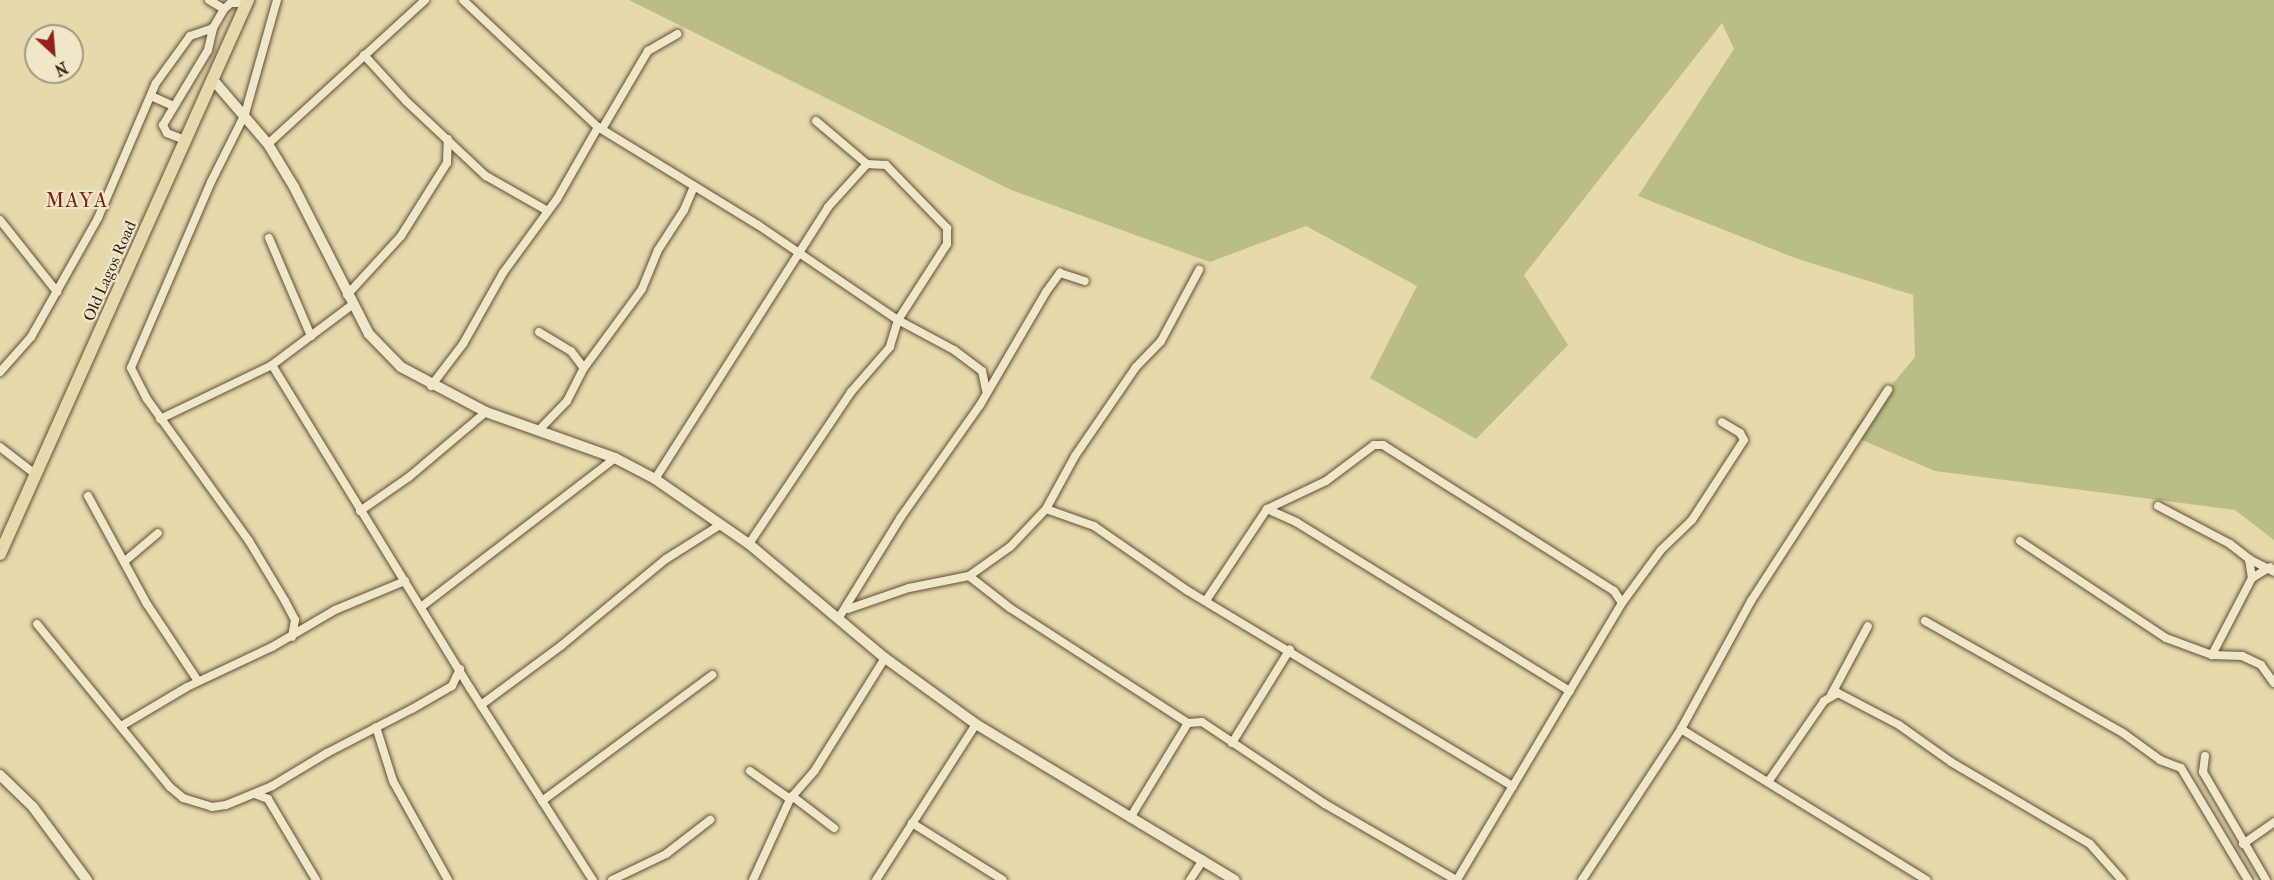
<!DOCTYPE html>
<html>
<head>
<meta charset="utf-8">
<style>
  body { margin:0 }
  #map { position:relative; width:2274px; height:880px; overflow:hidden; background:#e8d9ad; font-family:"IM FELL French Canon",serif }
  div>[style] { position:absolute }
  .green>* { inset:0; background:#babe86 }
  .roads { filter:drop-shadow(0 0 2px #614e38) drop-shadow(0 0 2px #614e38) }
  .street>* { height:8px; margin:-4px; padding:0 4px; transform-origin:4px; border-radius:4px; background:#f0e6ca }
  .secondary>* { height:10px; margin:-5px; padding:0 5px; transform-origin:5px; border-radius:5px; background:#f0e6ca }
  .primary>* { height:12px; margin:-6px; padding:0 6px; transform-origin:6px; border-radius:6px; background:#e8d9ad }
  span { translate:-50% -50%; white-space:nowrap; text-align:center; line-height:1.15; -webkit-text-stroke:4.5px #f0e6ca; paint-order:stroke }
  .street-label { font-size:16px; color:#342011 }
  .quarter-label { font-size:20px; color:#7a1f14; letter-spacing:1.5px }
  .north { position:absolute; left:24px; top:24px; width:60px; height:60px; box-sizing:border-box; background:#f0e6ca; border:2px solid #a59780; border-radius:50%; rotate:154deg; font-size:16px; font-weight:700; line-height:24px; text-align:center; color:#342011 }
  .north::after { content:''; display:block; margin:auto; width:21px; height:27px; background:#8f2418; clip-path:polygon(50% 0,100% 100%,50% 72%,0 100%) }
</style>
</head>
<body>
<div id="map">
  <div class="green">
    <i style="clip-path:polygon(629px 0,2274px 0,2274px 540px,2235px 510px,1935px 471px,1850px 435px,1915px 357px,1913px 295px,1798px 259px,1638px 196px,1734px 49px,1722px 23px,1524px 275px,1568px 345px,1476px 439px,1370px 378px,1417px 286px,1306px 226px,1210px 262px,1011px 190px)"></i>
  </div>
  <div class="roads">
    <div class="street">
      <i style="left:209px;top:0;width:17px;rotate:31deg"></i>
      <i style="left:277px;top:0;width:118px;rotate:105.7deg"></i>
      <i style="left:245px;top:114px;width:76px;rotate:116.6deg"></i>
      <i style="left:211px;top:182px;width:202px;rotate:113.3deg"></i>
      <i style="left:131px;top:368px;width:35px;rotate:63deg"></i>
      <i style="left:147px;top:399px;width:175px;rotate:54.3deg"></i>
      <i style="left:249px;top:541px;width:70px;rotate:59deg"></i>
      <i style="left:285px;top:601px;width:21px;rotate:62deg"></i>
      <i style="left:295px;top:620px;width:17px;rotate:100deg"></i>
      <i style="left:463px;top:0;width:185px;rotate:43.3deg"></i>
      <i style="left:598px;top:127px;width:188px;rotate:31.5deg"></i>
      <i style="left:758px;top:225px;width:169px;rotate:34.2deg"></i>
      <i style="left:898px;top:320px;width:64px;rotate:28.2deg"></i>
      <i style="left:954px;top:350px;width:35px;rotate:37deg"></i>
      <i style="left:982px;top:371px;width:19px;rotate:78deg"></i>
      <i style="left:364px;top:55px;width:62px;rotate:47.6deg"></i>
      <i style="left:406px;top:101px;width:110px;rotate:43.2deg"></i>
      <i style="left:486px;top:176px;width:69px;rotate:29.5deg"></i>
      <i style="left:151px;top:96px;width:24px;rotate:24deg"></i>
      <i style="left:816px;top:121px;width:67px;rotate:40.1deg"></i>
      <i style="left:602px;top:129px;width:91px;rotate:-59.5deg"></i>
      <i style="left:648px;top:51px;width:34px;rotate:-30deg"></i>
      <i style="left:185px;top:140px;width:19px;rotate:-159deg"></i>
      <i style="left:167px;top:133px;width:9px;rotate:-117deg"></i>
      <i style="left:163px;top:125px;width:87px;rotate:-59deg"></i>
      <i style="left:208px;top:50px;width:23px;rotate:-77deg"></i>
      <i style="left:213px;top:28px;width:22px;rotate:-60deg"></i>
      <i style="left:224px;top:9px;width:9px;rotate:-41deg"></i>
      <i style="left:231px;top:3px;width:16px"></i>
      <i style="left:268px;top:144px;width:213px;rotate:-42.5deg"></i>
      <i style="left:0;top:220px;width:92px;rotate:51.6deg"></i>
      <i style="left:269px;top:238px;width:107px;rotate:66.8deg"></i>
      <i style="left:347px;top:295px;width:80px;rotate:-47.5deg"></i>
      <i style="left:401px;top:236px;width:86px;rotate:-57.8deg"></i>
      <i style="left:447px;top:163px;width:24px;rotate:-88deg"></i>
      <i style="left:539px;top:332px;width:37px;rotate:31deg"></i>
      <i style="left:571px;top:351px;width:21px;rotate:53deg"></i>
      <i style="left:272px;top:365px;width:379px;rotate:58.5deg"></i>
      <i style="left:470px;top:688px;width:228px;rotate:57.4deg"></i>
      <i style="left:0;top:372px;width:47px;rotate:-48.5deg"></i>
      <i style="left:31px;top:337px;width:137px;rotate:-60.6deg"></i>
      <i style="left:98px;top:218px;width:147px;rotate:-66.8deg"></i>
      <i style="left:156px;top:83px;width:58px;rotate:-54.1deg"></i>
      <i style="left:190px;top:36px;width:24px;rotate:-19deg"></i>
      <i style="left:431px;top:386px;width:53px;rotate:-52.7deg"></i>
      <i style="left:463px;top:344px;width:81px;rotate:-60.6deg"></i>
      <i style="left:503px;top:273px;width:92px;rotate:-53.9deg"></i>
      <i style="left:557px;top:199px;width:83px;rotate:-60.3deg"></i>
      <i style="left:160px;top:419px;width:124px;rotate:-25.7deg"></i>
      <i style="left:272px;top:365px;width:100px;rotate:-36.9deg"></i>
      <i style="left:539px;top:430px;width:40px;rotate:-46deg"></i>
      <i style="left:567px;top:401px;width:37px;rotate:-63deg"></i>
      <i style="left:584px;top:368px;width:98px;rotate:-53.7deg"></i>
      <i style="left:642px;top:289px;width:42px;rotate:-67.7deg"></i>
      <i style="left:658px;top:250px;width:48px;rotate:-57deg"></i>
      <i style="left:684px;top:210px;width:26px;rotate:-67deg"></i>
      <i style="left:0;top:447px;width:44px;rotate:37.6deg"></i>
      <i style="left:655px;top:479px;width:322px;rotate:-57.5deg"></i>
      <i style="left:828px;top:207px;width:58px;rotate:-47.8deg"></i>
      <i style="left:867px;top:164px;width:19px;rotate:3deg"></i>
      <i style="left:886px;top:165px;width:88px;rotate:45.9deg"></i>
      <i style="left:947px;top:228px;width:16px;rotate:90deg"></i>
      <i style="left:947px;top:244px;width:90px;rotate:122.8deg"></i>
      <i style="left:898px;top:320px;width:28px;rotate:107deg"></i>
      <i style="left:890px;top:347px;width:60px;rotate:130.9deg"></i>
      <i style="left:851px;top:392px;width:183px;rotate:123.9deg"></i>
      <i style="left:88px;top:496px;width:123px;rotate:61.4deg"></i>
      <i style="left:147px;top:604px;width:92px;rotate:56.5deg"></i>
      <i style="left:2158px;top:506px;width:81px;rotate:27.8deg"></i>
      <i style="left:2230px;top:544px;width:24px;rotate:38deg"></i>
      <i style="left:2249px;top:559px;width:19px;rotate:81deg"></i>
      <i style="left:2252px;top:578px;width:87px;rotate:117.5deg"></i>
      <i style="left:1046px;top:509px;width:51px;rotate:19.5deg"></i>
      <i style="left:1094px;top:526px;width:114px;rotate:34.7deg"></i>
      <i style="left:1188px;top:591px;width:379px;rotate:31deg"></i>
      <i style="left:1267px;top:509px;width:32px;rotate:24deg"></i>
      <i style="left:1296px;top:522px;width:322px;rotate:31.7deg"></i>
      <i style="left:360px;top:511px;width:60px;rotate:-34.8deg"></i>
      <i style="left:409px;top:477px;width:101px;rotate:-40.2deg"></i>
      <i style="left:2020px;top:541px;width:175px;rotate:33.6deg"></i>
      <i style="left:2166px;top:638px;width:49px;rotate:20.3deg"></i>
      <i style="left:2212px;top:655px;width:30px;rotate:2deg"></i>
      <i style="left:2242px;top:656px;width:21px;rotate:25deg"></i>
      <i style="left:2261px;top:665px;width:22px;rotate:54deg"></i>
      <i style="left:2249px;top:559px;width:28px;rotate:27deg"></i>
      <i style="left:125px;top:561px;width:43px;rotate:-40.3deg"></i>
      <i style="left:969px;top:576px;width:52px;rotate:38deg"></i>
      <i style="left:1010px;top:608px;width:212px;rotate:32.9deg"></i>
      <i style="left:1188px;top:723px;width:14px;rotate:-4deg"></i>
      <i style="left:1202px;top:722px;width:148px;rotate:33.7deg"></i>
      <i style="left:1325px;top:804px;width:151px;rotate:30.1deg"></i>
      <i style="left:2252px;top:578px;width:21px;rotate:-31deg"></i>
      <i style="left:1207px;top:599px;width:108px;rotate:-56.3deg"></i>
      <i style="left:1267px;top:509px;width:65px;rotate:-25.4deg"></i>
      <i style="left:1326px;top:481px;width:60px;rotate:-36.9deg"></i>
      <i style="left:1374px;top:445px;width:9px"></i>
      <i style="left:1383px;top:445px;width:273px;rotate:32.3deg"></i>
      <i style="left:1614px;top:591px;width:14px;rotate:56deg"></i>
      <i style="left:1622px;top:603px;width:322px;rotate:120.8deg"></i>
      <i style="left:1622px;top:603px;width:66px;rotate:-53.7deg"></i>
      <i style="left:1661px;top:550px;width:43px;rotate:-44.1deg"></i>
      <i style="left:1692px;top:520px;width:95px;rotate:-57deg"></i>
      <i style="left:1744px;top:440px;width:8px;rotate:-120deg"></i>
      <i style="left:1740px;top:433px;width:21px;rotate:-149deg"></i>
      <i style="left:421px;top:607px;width:245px;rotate:-37.5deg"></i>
      <i style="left:848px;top:609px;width:65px;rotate:-19deg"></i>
      <i style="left:909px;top:588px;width:61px;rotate:-11.3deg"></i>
      <i style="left:969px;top:576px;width:50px;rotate:-35.3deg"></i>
      <i style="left:1010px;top:547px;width:52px;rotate:-46.5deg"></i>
      <i style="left:1046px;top:509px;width:60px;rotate:-61.3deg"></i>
      <i style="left:1075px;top:456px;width:108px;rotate:-55.6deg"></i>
      <i style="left:1136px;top:367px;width:36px;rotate:-46deg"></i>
      <i style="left:1161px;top:341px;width:81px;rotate:-61.8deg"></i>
      <i style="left:838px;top:619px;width:120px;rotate:-58.3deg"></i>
      <i style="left:901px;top:517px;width:137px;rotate:-54.8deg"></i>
      <i style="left:980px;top:405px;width:131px;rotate:-59.7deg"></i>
      <i style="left:1046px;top:292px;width:24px;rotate:-54deg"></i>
      <i style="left:1060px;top:273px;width:26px;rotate:18deg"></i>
      <i style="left:1925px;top:621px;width:227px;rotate:29.5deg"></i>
      <i style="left:2123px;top:733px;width:46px;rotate:36.1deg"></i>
      <i style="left:2160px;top:760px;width:22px;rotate:21deg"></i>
      <i style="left:2181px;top:768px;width:131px;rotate:59.1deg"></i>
      <i style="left:37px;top:624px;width:210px;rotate:50.8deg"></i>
      <i style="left:170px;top:787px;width:17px;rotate:40deg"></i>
      <i style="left:183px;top:798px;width:30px;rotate:17deg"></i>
      <i style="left:212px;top:807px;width:14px;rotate:-8deg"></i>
      <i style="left:226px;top:805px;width:50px;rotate:-22.4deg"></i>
      <i style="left:272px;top:786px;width:64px;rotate:-31deg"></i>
      <i style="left:327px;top:753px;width:96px;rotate:-27.4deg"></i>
      <i style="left:412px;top:709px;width:46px;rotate:-29.9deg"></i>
      <i style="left:452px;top:686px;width:19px;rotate:-65deg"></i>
      <i style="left:1831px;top:695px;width:78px;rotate:-61.8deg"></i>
      <i style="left:481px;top:705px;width:101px;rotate:-36.5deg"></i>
      <i style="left:562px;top:645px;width:135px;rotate:-39.6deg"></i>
      <i style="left:666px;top:559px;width:64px;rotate:-32.2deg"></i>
      <i style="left:123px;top:725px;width:74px;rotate:-30.7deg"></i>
      <i style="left:187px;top:687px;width:94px;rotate:-25.2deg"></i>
      <i style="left:272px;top:647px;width:73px;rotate:-30.4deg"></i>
      <i style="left:335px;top:610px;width:76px;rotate:-22.5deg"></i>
      <i style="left:376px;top:727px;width:57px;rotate:72.5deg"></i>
      <i style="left:393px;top:781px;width:113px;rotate:60.9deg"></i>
      <i style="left:1681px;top:729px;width:146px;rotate:-61.3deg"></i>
      <i style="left:1751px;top:601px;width:252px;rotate:-57deg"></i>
      <i style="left:1232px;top:743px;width:110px;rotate:-58.3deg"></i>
      <i style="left:2205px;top:756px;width:16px;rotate:97deg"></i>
      <i style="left:2203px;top:772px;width:125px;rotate:59.7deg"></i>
      <i style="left:750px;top:771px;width:49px;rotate:35deg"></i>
      <i style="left:1768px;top:782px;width:98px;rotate:-55.3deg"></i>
      <i style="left:1824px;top:701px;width:16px;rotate:-30deg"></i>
      <i style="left:1838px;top:693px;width:69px;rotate:27.7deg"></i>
      <i style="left:1899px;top:725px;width:64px;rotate:35.4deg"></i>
      <i style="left:1951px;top:762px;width:161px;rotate:30.5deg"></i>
      <i style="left:2090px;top:844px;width:48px;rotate:48.4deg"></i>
      <i style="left:255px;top:794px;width:14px;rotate:21deg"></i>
      <i style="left:268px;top:799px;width:94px;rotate:59.3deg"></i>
      <i style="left:792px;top:796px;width:53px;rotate:37.3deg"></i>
      <i style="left:542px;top:801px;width:212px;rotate:-36.5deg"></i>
      <i style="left:1130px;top:818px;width:111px;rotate:-58.6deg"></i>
      <i style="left:912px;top:823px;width:107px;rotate:32.1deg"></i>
      <i style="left:2243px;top:844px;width:38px;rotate:-35deg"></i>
      <i style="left:612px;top:880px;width:60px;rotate:-25.7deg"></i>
      <i style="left:666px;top:854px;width:56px;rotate:-37.7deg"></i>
      <i style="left:753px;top:880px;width:89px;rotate:-65.4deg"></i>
      <i style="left:790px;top:799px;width:38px;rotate:-49deg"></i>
      <i style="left:815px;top:770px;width:132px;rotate:-58deg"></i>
      <i style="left:876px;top:880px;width:185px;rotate:-57.3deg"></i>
      <i style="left:1190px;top:880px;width:24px;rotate:-57deg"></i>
      <i style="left:1582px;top:880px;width:181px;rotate:-56.7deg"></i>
      <i style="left:1681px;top:729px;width:288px;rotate:31.6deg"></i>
    </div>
    <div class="secondary">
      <i style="left:214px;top:81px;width:83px;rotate:49.4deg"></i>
      <i style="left:268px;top:144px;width:50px;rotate:58.8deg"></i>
      <i style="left:294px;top:187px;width:165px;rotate:63deg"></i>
      <i style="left:369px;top:334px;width:46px;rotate:45.9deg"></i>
      <i style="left:401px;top:367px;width:96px;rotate:27.9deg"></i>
      <i style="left:486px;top:412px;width:137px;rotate:19.6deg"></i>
      <i style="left:615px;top:458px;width:45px;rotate:27.7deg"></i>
      <i style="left:655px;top:479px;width:114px;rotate:34.7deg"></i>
      <i style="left:749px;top:544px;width:177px;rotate:40deg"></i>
      <i style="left:885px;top:658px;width:112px;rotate:36deg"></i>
      <i style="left:976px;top:724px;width:302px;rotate:31.1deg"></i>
      <i style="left:0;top:775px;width:46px;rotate:44.1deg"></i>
      <i style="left:33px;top:807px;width:91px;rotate:53.5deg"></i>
    </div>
    <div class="primary">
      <i style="left:0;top:554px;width:607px;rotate:-65.88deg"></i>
    </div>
  </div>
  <div class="street-label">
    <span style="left:110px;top:271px;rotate:-66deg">Old Lagos Road</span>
  </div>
  <div class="quarter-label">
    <span style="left:77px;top:200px">MAYA</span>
  </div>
  <div class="north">N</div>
</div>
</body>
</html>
